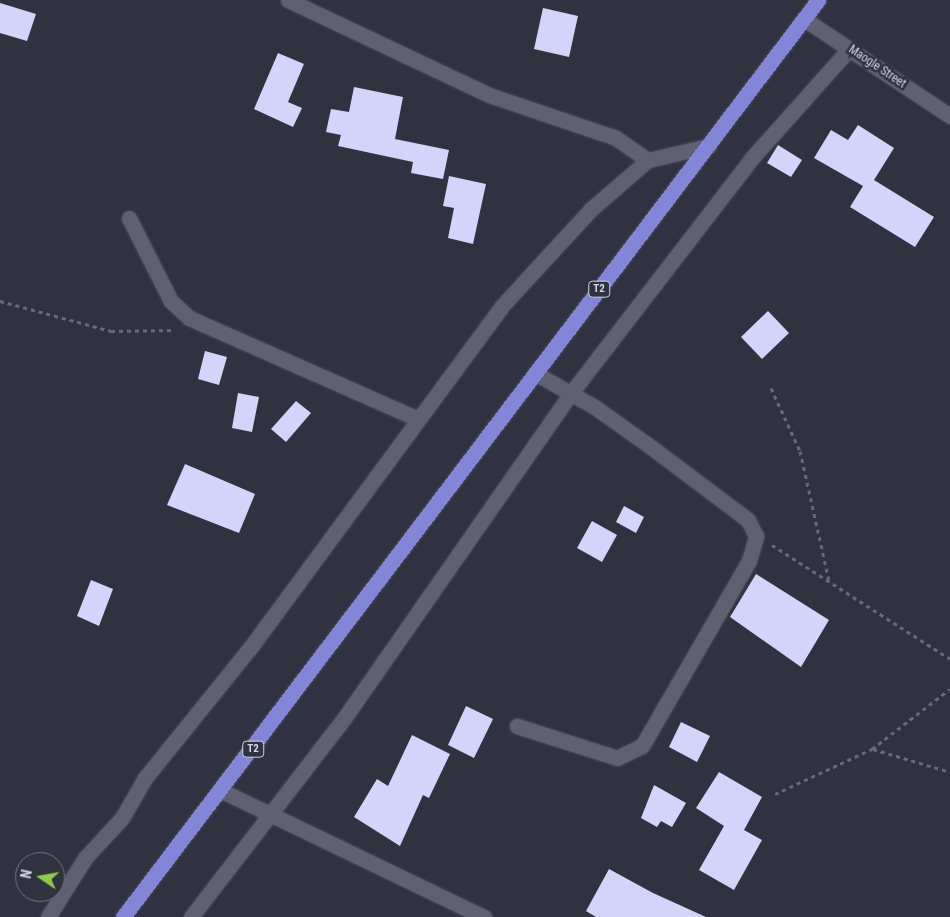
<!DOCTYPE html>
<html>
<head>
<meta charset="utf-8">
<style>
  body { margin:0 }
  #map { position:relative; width:950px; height:917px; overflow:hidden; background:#313240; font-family:"Roboto Condensed",sans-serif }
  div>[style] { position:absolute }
  .building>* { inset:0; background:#d2d5f9 }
  .path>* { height:3px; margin-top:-1.5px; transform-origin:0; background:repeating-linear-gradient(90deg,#686975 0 4px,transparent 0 8px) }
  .roads { filter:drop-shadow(0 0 1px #4d4e5b) drop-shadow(0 0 1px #4d4e5b) }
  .minor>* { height:15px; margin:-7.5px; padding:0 7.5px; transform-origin:7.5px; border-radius:7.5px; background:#5f6070 }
  .highway>* { height:15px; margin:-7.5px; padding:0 7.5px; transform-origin:7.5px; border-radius:7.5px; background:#8385d9 }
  span { translate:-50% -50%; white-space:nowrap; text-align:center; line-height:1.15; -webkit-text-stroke:5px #313240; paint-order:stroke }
  .shield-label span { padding:1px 4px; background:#313240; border:1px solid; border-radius:4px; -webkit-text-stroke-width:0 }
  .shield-label { font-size:11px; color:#d4d5df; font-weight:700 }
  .street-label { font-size:12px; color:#d4d5df }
  .north { position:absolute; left:15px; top:852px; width:50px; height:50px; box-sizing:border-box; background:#313240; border:1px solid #727380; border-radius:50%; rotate:282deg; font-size:14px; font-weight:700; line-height:20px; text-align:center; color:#d4d5df }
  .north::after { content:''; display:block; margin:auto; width:18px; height:22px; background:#8cce45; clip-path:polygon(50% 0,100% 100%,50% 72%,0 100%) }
</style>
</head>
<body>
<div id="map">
  <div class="building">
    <i style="clip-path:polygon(0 3px,36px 14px,27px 41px,0 33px)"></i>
    <i style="clip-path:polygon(543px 8px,578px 16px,569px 57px,534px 49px)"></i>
    <i style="clip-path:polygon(278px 53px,304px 64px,288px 102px,302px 108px,293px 127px,254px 109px)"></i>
    <i style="clip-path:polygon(354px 87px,403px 97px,395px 139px,449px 150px,443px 179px,411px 173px,413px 162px,338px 146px,341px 135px,326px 132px,331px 109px,349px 112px)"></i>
    <i style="clip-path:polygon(858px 125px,894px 148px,874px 180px,934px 217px,915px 247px,850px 207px,863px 186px,814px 158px,831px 130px,848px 140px)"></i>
    <i style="clip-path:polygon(778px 145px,802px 160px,791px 177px,767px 163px)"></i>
    <i style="clip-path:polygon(449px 176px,486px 184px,473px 244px,448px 238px,454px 208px,443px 206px)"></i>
    <i style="clip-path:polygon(768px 311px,789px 333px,762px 359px,741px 337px)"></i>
    <i style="clip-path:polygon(205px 351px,227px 357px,219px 385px,198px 379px)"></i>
    <i style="clip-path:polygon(238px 393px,259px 397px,252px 432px,232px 428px)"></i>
    <i style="clip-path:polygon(296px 401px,311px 413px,286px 442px,271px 429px)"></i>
    <i style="clip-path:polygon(185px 464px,255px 494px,239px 533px,167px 505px)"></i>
    <i style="clip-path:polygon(624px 506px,644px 517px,636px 533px,616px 522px)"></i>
    <i style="clip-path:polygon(592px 521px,617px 535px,602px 562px,577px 548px)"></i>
    <i style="clip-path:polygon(756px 574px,829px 620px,801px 667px,730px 617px)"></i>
    <i style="clip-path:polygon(91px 580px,113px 589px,99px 626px,77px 616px)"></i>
    <i style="clip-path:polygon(466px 706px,493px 719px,474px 758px,448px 745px)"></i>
    <i style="clip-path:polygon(681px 722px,710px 736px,697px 762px,669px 747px)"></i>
    <i style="clip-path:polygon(412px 735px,450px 754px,429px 798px,423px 795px,400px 846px,354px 817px,377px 779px,388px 786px)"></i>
    <i style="clip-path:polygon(719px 772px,762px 797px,744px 830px,762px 840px,734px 890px,699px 870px,724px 826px,696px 808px)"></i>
    <i style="clip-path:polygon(654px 785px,686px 803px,672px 827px,661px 821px,657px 827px,641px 818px)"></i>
    <i style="clip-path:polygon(609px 869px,653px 893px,706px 917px,596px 917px,586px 911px)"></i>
  </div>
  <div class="path">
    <i style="left:0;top:301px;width:115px;rotate:15.1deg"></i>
    <i style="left:111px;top:331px;width:64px;rotate:-0.9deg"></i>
    <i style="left:771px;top:388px;width:69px;rotate:65.3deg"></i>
    <i style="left:800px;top:451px;width:133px;rotate:77.4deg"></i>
    <i style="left:772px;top:545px;width:211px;rotate:32.6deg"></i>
    <i style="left:873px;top:749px;width:80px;rotate:16.6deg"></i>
    <i style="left:775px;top:794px;width:107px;rotate:-24.9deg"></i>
    <i style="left:872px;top:749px;width:98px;rotate:-37.6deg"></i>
  </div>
  <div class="roads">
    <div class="minor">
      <i style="left:288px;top:0;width:222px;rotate:25.3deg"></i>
      <i style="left:489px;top:95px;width:134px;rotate:18.7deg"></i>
      <i style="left:616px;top:138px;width:39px;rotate:35deg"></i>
      <i style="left:804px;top:19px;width:175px;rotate:33.6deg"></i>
      <i style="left:129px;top:218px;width:93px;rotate:63.2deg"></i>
      <i style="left:171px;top:301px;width:25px;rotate:43deg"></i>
      <i style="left:189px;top:318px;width:250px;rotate:23.8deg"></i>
      <i style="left:517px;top:726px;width:105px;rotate:17.7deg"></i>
      <i style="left:617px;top:758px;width:28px;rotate:-26deg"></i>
      <i style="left:642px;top:746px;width:214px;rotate:-60deg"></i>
      <i style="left:749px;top:561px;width:26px;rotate:-74deg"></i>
      <i style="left:756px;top:536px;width:18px;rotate:-117deg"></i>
      <i style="left:748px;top:520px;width:121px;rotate:-143deg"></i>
      <i style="left:651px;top:447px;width:71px;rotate:-144.7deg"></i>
      <i style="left:593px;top:406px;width:67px;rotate:-150.4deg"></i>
      <i style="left:222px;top:791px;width:291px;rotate:25.7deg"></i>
      <i style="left:48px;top:917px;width:70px;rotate:-57.9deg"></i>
      <i style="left:85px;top:858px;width:54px;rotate:-47.2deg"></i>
      <i style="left:122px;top:818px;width:46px;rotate:-60.1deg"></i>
      <i style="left:145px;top:778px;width:167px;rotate:-51.1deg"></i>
      <i style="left:250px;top:648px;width:423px;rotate:-53.6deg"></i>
      <i style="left:501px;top:307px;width:133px;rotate:-47.4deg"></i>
      <i style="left:591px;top:209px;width:75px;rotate:-40.7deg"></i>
      <i style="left:648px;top:160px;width:62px;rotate:-13.1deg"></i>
      <i style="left:191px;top:917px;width:252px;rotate:-52.4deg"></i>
      <i style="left:345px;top:717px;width:395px;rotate:-55.1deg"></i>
      <i style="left:571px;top:393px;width:295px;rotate:-52.4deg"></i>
      <i style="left:751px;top:159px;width:147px;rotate:-48.3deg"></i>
    </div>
    <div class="highway">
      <i style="left:123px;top:917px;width:1151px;rotate:-52.84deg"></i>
    </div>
  </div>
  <div class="shield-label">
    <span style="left:599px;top:289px">T2</span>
    <span style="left:253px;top:749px">T2</span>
  </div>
  <div class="street-label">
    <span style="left:877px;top:67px;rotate:34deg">Maogle Street</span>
  </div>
  <div class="north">N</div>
</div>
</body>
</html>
